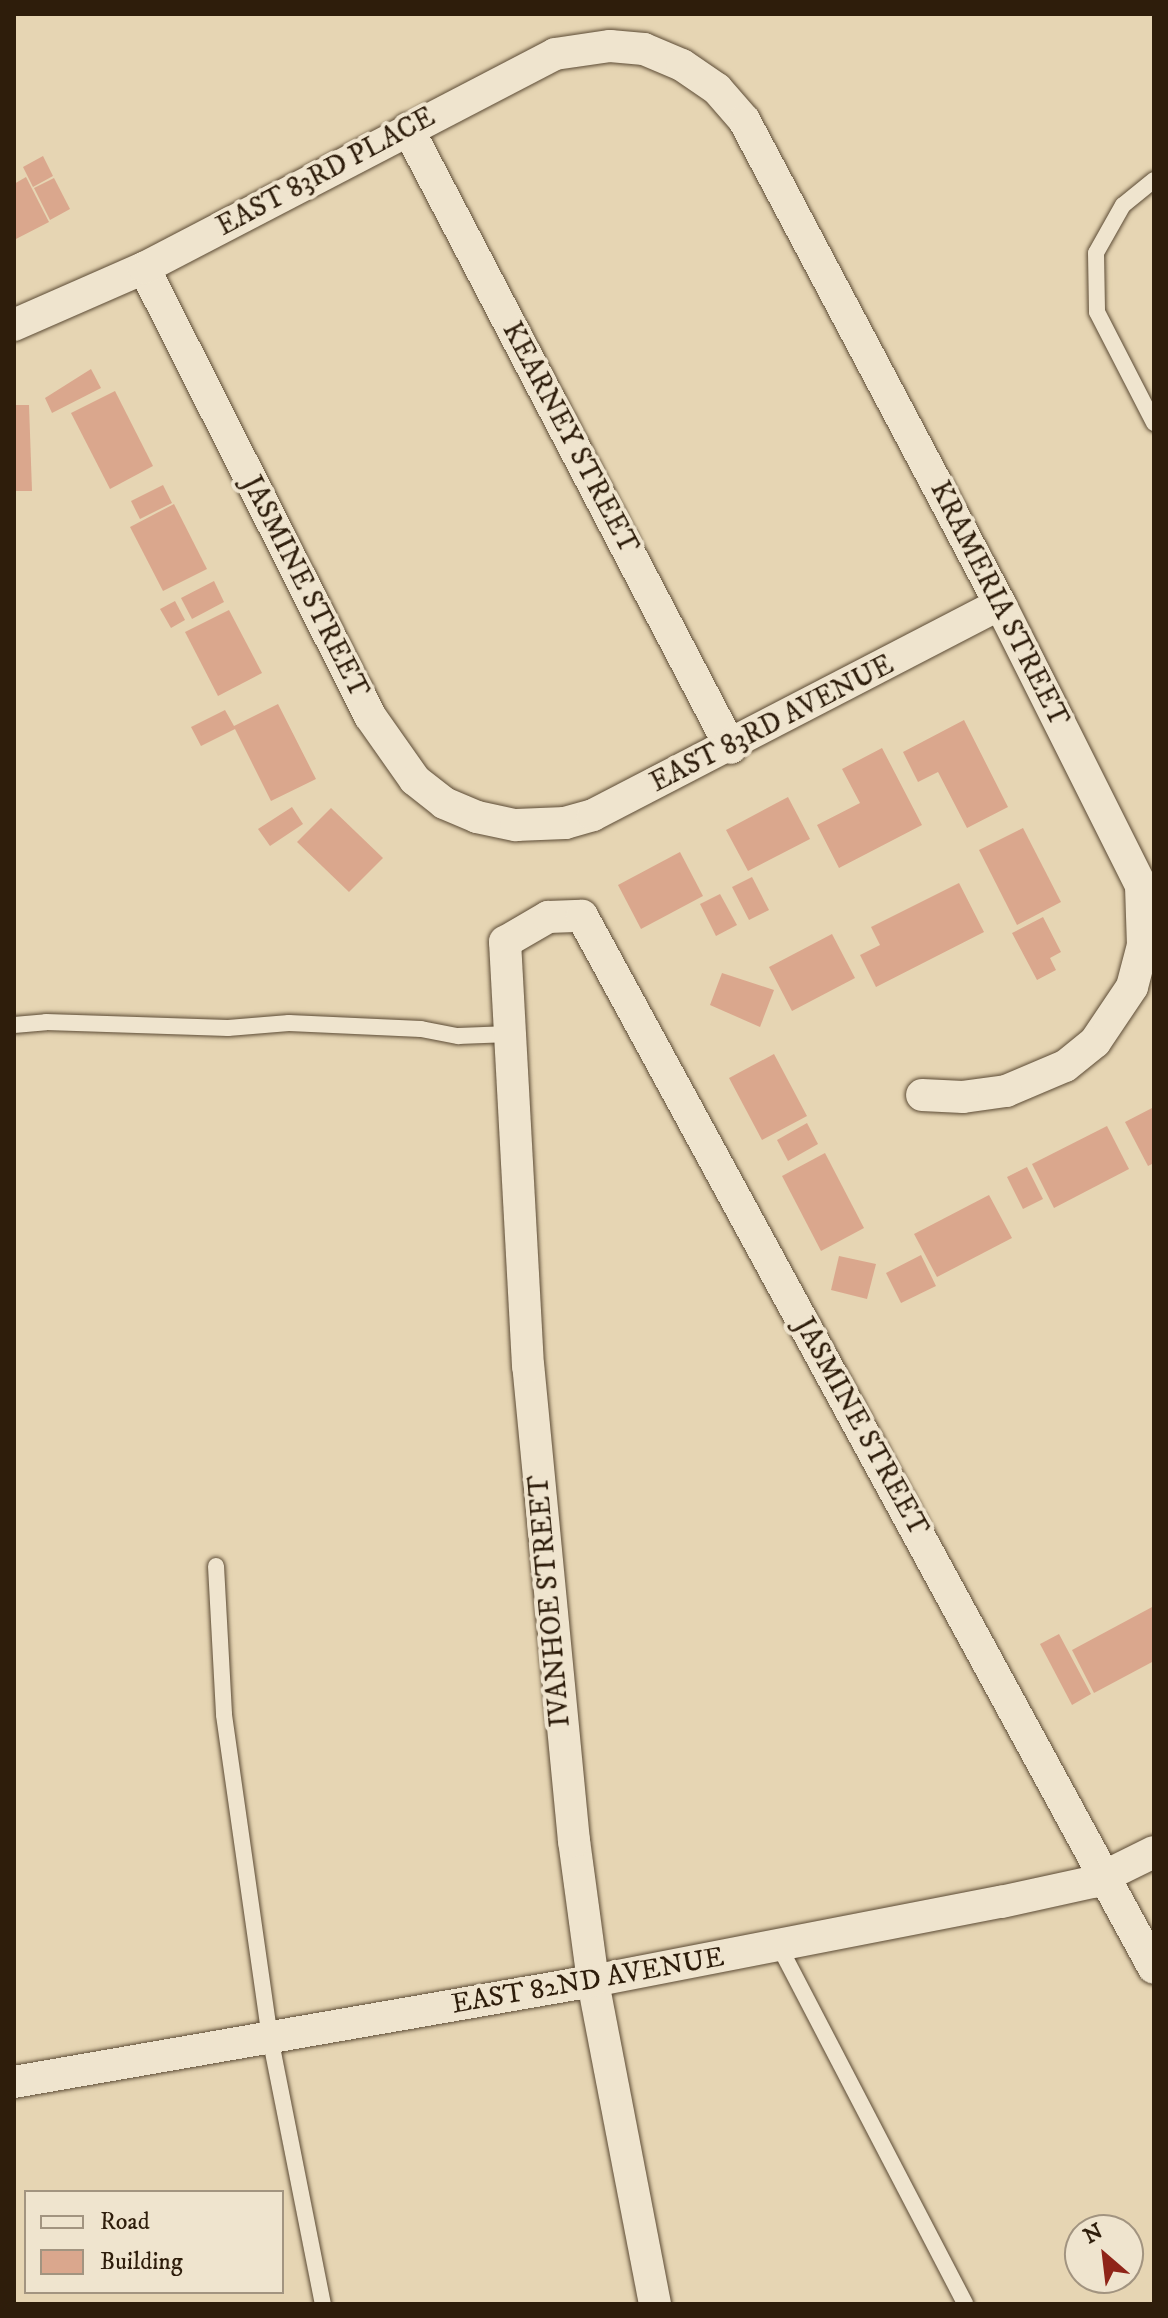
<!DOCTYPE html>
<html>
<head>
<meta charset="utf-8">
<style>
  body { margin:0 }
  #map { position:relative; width:1168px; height:2318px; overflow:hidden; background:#e6d5b3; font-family:"IM FELL DW Pica",serif }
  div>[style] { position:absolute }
  .building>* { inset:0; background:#daa78d }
  .roads { filter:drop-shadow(0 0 2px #5c4b35) drop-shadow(0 0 2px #5c4b35) }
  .lane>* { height:16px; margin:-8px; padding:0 8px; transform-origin:8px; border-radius:8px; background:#efe4ce }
  .street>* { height:32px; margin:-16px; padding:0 16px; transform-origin:16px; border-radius:16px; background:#efe4ce }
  span { translate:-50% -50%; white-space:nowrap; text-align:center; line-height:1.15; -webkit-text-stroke:8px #efe4ce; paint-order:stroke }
  .street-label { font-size:28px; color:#2e1d0b }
  .frame { position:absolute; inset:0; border:16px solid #2e1d0b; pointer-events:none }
  .legend { position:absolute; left:24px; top:2190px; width:260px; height:104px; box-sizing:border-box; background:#efe4ce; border:2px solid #a29480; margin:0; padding:10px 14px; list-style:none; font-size:24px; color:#2e1d0b }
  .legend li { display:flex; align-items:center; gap:16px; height:40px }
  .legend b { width:40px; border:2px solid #a29480 }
  .north { position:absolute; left:1064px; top:2214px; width:80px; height:80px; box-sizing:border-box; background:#efe4ce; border:2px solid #a29480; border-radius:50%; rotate:332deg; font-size:22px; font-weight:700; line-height:32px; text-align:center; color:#2e1d0b }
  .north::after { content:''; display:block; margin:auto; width:28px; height:36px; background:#8f2418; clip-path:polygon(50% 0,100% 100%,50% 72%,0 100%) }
</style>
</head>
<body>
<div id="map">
  <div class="building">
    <i style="clip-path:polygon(43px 156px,53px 176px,33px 187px,23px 167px)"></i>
    <i style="clip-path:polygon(26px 177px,49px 222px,14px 240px,14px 184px)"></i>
    <i style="clip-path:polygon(54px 178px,70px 209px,50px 220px,34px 188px)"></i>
    <i style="clip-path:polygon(91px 369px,101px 388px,52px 413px,45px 398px)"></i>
    <i style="clip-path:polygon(115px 391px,153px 466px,110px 489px,71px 413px)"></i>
    <i style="clip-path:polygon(14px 405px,29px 405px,32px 491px,14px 491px)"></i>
    <i style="clip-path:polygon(163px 485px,172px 503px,140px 519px,131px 501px)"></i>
    <i style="clip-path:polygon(174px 504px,207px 569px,163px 591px,130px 527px)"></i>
    <i style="clip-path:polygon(214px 581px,224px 602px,192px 619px,181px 598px)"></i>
    <i style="clip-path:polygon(175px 601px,185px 620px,171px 628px,160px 609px)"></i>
    <i style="clip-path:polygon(229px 610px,262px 673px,218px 696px,185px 632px)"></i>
    <i style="clip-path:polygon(278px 704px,316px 779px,271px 801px,235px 729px,201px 746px,191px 727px,225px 710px,234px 726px)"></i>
    <i style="clip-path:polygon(964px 720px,1008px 807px,967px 828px,938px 772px,918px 782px,903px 752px)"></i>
    <i style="clip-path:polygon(882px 748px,922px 825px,839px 868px,817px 825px,860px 803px,842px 769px)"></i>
    <i style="clip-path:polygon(788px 797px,810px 839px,748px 871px,726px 830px)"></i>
    <i style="clip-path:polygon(292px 807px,303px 824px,270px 846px,258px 829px)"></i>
    <i style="clip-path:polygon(331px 808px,383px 858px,349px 892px,297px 842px)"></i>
    <i style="clip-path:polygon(1023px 828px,1061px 902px,1017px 925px,979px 850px)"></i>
    <i style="clip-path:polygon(680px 852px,703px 896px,641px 929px,618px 885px)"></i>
    <i style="clip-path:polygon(752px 877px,769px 910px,749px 920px,732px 887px)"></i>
    <i style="clip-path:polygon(959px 883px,984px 932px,876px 987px,860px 955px,880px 945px,871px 927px)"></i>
    <i style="clip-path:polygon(720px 894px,737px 925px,716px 936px,700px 904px)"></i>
    <i style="clip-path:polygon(1043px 917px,1061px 952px,1050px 958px,1056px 970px,1037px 980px,1012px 933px)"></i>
    <i style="clip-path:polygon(832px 934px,855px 978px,792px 1011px,769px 967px)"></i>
    <i style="clip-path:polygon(722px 973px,774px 990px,760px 1027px,710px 1005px)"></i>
    <i style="clip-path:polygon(774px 1054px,807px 1116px,762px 1140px,729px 1078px)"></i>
    <i style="clip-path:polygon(1154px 1107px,1154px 1163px,1148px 1166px,1125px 1122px)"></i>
    <i style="clip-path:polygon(807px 1123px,818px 1144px,788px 1161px,777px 1140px)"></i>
    <i style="clip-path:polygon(1107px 1126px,1129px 1169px,1054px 1208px,1032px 1164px)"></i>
    <i style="clip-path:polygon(825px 1153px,864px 1228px,821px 1251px,782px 1176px)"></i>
    <i style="clip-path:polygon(1027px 1167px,1043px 1199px,1023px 1209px,1007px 1177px)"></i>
    <i style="clip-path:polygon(989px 1195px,1012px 1238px,937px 1277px,914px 1234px)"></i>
    <i style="clip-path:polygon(921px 1255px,936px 1286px,901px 1303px,886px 1273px)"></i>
    <i style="clip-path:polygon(839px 1256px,876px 1264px,867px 1299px,831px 1290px)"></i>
    <i style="clip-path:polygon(1154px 1606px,1154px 1661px,1094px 1693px,1072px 1650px)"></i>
    <i style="clip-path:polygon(1059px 1634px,1091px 1694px,1072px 1705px,1040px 1644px)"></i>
  </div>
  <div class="roads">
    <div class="lane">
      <i style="left:1154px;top:180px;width:40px;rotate:141deg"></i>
      <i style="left:1123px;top:205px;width:55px;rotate:119.4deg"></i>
      <i style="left:1096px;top:253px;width:59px;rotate:89deg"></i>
      <i style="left:1097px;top:312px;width:125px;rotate:62.8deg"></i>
      <i style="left:14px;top:1025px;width:32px;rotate:-5deg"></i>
      <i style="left:46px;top:1022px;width:182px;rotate:1.9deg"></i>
      <i style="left:228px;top:1028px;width:61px;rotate:-4.7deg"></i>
      <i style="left:289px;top:1023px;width:132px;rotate:2.6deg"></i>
      <i style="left:421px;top:1029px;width:38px;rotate:11deg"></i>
      <i style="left:458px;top:1036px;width:52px;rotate:-2.2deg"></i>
      <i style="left:216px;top:1566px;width:149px;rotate:86.9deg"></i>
      <i style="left:224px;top:1715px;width:325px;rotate:81.9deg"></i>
      <i style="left:270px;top:2037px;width:272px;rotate:78.8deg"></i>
      <i style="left:779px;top:1946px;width:403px;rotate:62.5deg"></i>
    </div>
    <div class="street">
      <i style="left:408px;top:129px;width:698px;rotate:62.44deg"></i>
      <i style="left:144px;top:268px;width:502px;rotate:63.23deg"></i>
      <i style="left:370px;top:716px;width:78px;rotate:54.9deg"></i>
      <i style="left:415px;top:780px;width:37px;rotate:38deg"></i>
      <i style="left:444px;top:803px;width:36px;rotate:23deg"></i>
      <i style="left:477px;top:817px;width:40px;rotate:12deg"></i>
      <i style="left:516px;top:825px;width:49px;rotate:-2.3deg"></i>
      <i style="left:565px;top:823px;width:29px;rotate:-16deg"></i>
      <i style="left:593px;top:815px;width:458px;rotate:-27.4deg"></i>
      <i style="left:14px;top:325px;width:142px;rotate:-23.7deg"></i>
      <i style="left:144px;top:268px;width:463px;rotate:-27.5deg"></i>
      <i style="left:555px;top:54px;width:56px;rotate:-8.3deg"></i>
      <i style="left:610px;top:46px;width:34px;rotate:5deg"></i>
      <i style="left:644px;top:49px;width:41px;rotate:22.8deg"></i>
      <i style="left:682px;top:65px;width:42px;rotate:34.4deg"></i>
      <i style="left:717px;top:89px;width:41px;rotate:48.9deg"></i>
      <i style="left:744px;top:120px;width:548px;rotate:62.12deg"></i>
      <i style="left:1000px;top:604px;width:315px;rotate:63.4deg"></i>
      <i style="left:1141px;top:886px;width:59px;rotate:88.1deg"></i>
      <i style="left:1143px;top:945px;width:43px;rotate:104.7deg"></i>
      <i style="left:1132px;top:987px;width:66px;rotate:123.9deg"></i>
      <i style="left:1095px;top:1042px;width:38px;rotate:141deg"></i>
      <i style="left:1065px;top:1066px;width:64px;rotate:157deg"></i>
      <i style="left:1006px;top:1091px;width:43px;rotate:172.1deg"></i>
      <i style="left:963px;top:1097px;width:41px;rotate:-177.2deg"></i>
      <i style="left:14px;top:2082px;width:588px;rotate:-9.9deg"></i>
      <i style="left:593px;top:1981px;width:416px;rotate:-11deg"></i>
      <i style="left:1001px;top:1902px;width:94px;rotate:-12.3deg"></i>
      <i style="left:1093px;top:1882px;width:68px;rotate:-26.2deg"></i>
      <i style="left:655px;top:2304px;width:329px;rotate:-100.9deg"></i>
      <i style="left:593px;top:1981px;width:141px;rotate:-97.7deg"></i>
      <i style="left:574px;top:1841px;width:477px;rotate:-95.5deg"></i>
      <i style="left:528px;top:1366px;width:425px;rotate:-93.1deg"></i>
      <i style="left:505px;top:942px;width:50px;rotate:-30.2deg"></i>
      <i style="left:548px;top:917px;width:34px;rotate:-2deg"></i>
      <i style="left:582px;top:916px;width:1197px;rotate:61.47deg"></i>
    </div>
  </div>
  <div class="street-label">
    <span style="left:326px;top:172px;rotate:-28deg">EAST 83RD PLACE</span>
    <span style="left:570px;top:438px;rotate:62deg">KEARNEY STREET</span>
    <span style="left:305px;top:587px;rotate:63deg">JASMINE STREET</span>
    <span style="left:999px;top:604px;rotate:63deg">KRAMERIA STREET</span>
    <span style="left:772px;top:724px;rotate:-27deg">EAST 83RD AVENUE</span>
    <span style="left:861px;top:1427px;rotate:61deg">JASMINE STREET</span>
    <span style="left:550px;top:1601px;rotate:-95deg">IVANHOE STREET</span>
    <span style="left:588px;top:1981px;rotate:-10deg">EAST 82ND AVENUE</span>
  </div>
  <div class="frame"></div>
  <ul class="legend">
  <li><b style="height:10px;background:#efe4ce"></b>Road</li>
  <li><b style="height:22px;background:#daa78d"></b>Building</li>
  </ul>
  <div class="north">N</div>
</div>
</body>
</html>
